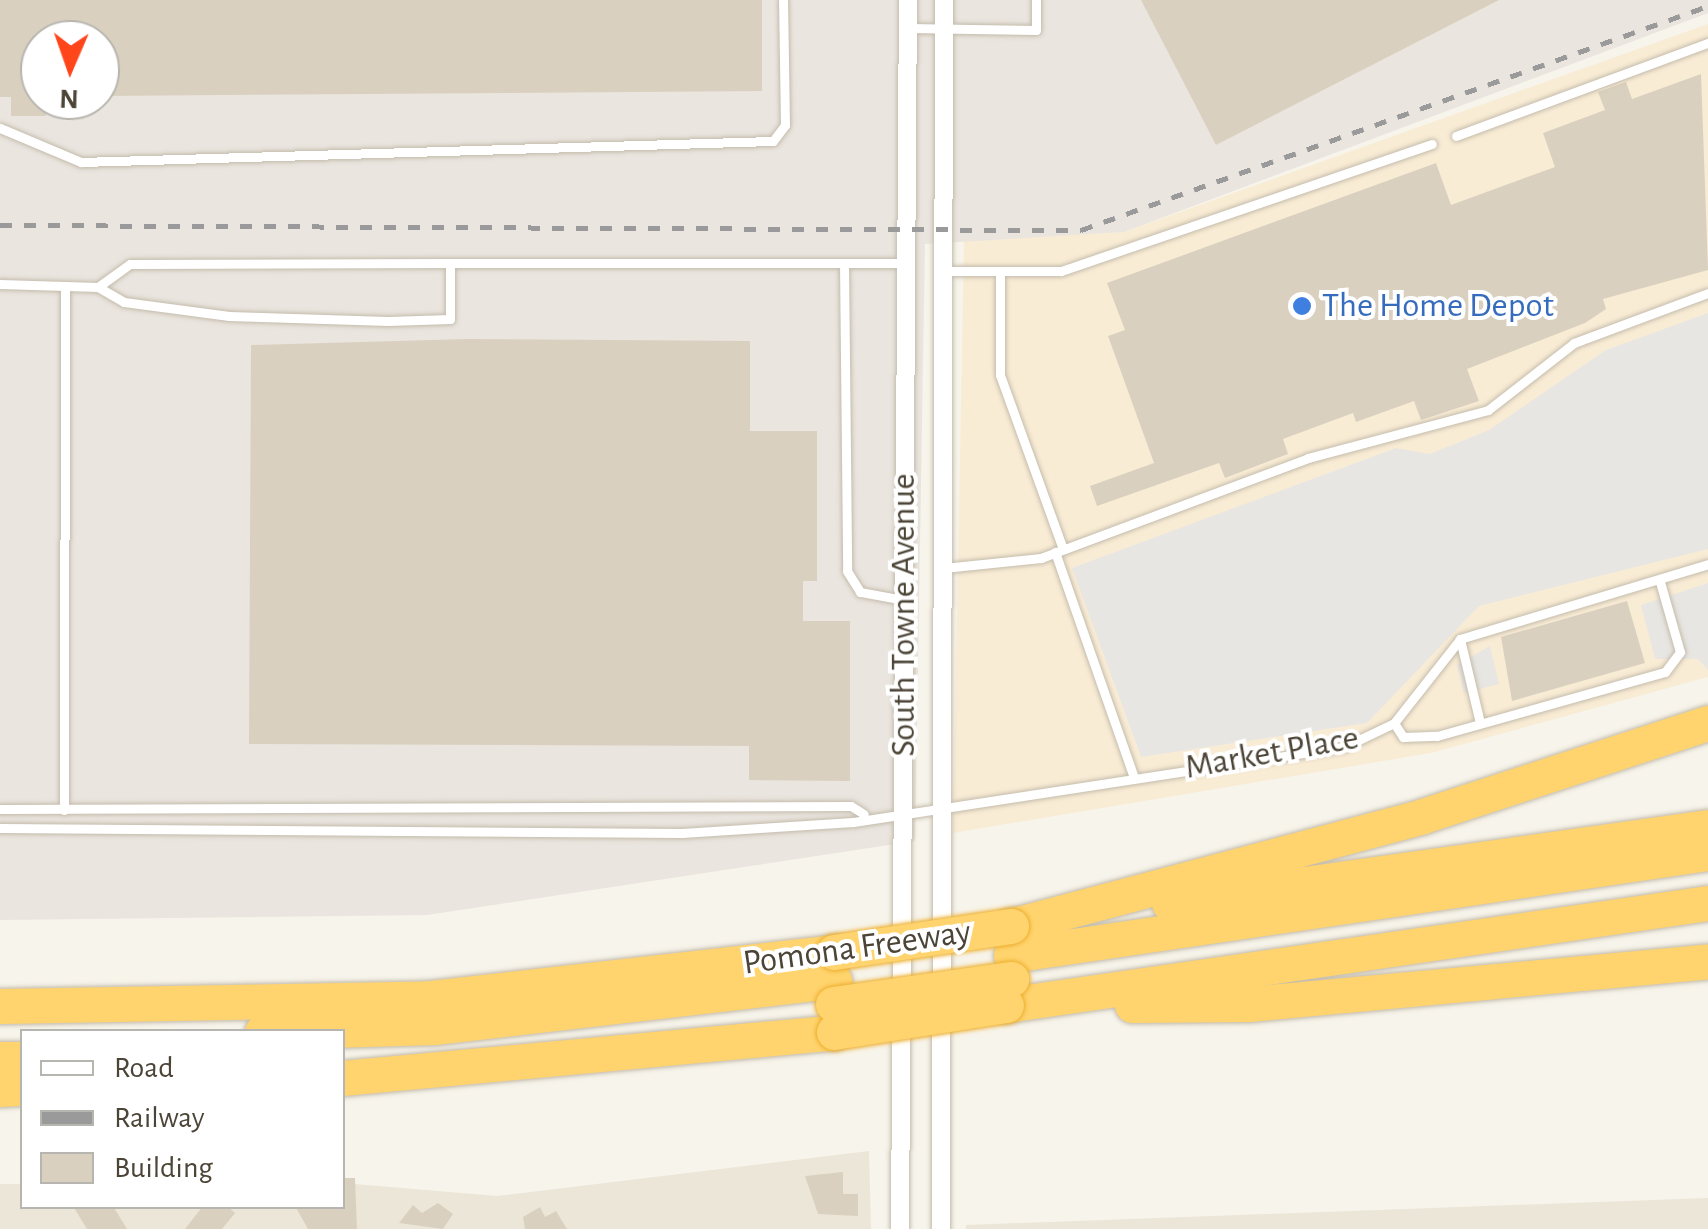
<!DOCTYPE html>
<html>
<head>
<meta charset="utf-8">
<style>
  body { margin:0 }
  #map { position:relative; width:1708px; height:1229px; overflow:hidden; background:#f7f4eb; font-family:"Alegreya Sans",sans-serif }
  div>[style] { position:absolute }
  .residential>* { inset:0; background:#ebe6d8 }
  .commercial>* { inset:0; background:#f9ecd5 }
  .industrial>* { inset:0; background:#eae5df }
  .parking>* { inset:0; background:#e8e6e2 }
  .building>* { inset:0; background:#dad0bf }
  .roads { filter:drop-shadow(0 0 2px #c4bcac) drop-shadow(0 0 2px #c4bcac) }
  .lane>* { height:9px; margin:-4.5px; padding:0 4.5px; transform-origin:4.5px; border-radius:4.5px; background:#fff }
  .street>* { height:18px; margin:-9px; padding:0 9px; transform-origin:9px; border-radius:9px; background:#fff }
  .highway>* { height:35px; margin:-17.5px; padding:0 17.5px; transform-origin:17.5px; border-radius:17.5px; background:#ffd46e }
  .rail>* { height:5px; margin-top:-2.5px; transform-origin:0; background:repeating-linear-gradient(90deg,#9a9a9a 0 12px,transparent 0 24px) }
  .bridges { filter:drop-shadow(0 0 2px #edaf2f) drop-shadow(0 0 2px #edaf2f) }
  .highway-bridge>* { height:35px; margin:-17.5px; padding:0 17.5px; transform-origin:17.5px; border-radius:17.5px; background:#ffd46e }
  .dots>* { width:28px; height:28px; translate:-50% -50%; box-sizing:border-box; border:5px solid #fff; border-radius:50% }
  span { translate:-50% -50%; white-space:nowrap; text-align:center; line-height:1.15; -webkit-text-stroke:8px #fff; paint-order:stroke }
  .shop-label { font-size:35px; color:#366cbe }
  .left { translate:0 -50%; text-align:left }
  .street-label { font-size:35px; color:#4c4537 }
  .legend { position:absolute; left:20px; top:1029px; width:325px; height:180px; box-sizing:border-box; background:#fff; border:2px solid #b7b5af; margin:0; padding:12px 18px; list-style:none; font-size:30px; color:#4c4537 }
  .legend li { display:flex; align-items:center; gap:20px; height:50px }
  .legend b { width:50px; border:2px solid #b7b5af }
  .north { position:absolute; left:20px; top:20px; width:100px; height:100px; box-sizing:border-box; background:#fff; border:2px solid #b7b5af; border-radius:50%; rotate:182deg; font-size:28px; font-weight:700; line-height:40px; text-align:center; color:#4c4537 }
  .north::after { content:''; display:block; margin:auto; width:35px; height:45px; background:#ff451a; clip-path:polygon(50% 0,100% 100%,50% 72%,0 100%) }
</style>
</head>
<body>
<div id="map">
  <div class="residential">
    <i style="clip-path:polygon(869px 1151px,871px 1229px,0 1229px,0 1184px,22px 1184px,22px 1206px,342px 1206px,343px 1183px,497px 1196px)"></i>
    <i style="clip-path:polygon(1708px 1198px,1708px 1229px,966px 1229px,966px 1225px)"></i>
  </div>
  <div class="commercial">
    <i style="clip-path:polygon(1708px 24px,1708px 677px,1431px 753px,953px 833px,964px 241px,1124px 232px)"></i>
  </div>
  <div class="industrial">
    <i style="clip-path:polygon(evenodd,0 0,1708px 0,1708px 13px,1124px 232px,925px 244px,915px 841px,427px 915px,0 920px,0 0,40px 40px,100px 40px,100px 100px,40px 100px,40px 40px)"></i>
  </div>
  <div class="parking">
    <i style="clip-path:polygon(1708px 313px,1708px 549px,1479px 606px,1367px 723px,1141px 757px,1072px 568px,1396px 448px,1430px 454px,1489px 430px,1606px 350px)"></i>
    <i style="clip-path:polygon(1708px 583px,1708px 670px,1698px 659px,1655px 659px,1641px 605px)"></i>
    <i style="clip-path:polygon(1490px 646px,1499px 684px,1464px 693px,1457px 665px)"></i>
  </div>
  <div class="building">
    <i style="clip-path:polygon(0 0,762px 0,762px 91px,100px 96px,100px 40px,40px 40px,46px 116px,11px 116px,11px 97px,0 97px)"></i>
    <i style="clip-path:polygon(1141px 0,1499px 0,1216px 145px)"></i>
    <i style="clip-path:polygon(1701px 74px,1708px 270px,1603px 299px,1606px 309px,1585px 323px,1467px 369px,1479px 401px,1421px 420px,1414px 401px,1356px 422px,1353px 413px,1283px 439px,1288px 454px,1225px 478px,1219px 463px,1097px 506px,1090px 486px,1154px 463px,1108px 336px,1125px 330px,1107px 283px,1436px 163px,1451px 205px,1555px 167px,1543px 133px,1605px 110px,1598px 92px,1626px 82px,1632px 99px)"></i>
    <i style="clip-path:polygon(468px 339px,750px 341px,750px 431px,817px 431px,817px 581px,803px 581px,803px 621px,850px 621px,850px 781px,749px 780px,749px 746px,249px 744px,251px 345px)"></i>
    <i style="clip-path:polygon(1627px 601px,1645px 663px,1512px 701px,1501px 637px)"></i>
    <i style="clip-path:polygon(843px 1172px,843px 1194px,858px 1194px,858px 1216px,818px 1214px,805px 1176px)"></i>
    <i style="clip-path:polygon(342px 1178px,355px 1178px,357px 1229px,308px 1229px,295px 1206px,342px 1206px)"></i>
    <i style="clip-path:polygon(438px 1203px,453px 1214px,443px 1229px,399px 1223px,413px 1205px,422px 1213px)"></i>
    <i style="clip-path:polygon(73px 1206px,113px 1206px,127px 1229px,87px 1229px)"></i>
    <i style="clip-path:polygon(203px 1206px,227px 1206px,235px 1213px,222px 1229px,185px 1229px)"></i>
    <i style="clip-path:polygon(540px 1207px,545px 1217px,556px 1211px,567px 1229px,525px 1229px,523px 1217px)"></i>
  </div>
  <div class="roads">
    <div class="lane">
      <i style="left:908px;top:28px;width:128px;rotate:0.9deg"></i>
      <i style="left:1036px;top:30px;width:30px;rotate:-90deg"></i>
      <i style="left:0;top:128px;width:88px;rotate:22.8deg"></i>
      <i style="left:81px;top:162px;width:692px;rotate:-1.74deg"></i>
      <i style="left:773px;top:141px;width:20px;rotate:-53deg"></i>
      <i style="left:785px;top:125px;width:125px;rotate:-90.9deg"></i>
      <i style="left:1456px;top:136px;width:269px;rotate:-20.3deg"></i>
      <i style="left:844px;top:263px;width:308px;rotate:89.4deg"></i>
      <i style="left:847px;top:571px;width:25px;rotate:58deg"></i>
      <i style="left:860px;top:592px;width:45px;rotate:10.3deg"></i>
      <i style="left:943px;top:271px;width:118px"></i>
      <i style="left:1061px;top:271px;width:392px;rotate:-18.9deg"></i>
      <i style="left:1000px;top:271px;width:104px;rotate:90deg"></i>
      <i style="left:1000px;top:375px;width:185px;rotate:70.1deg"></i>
      <i style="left:0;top:284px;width:98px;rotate:1.8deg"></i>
      <i style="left:98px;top:287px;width:30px;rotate:30deg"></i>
      <i style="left:124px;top:302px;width:106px;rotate:7.6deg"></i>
      <i style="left:229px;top:316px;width:159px;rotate:1.8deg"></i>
      <i style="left:388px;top:321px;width:62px;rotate:-1.8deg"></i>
      <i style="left:450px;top:319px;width:56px;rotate:-90deg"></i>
      <i style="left:450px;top:263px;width:457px"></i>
      <i style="left:98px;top:287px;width:39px;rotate:-36deg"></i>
      <i style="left:130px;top:264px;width:320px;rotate:-0.2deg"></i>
      <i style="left:1055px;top:552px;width:236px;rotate:70.7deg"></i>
      <i style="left:943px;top:568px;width:99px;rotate:-5.8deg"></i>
      <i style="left:1041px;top:558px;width:285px;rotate:-20.5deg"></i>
      <i style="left:1308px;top:458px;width:186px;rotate:-14.9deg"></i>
      <i style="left:1488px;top:410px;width:109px;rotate:-37.9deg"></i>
      <i style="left:1574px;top:343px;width:143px;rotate:-20.5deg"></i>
      <i style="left:1460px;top:639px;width:86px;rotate:76.6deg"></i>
      <i style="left:1394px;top:723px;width:17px;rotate:57deg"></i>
      <i style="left:1403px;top:737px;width:34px;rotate:-2deg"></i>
      <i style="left:1437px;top:736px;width:237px;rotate:-15.7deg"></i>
      <i style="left:1665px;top:672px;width:25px;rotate:-53deg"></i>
      <i style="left:1680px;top:652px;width:73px;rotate:-105.9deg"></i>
      <i style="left:0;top:809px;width:851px;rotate:-0.2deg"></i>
      <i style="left:851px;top:806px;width:15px;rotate:32deg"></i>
      <i style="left:64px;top:810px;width:523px;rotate:-89.89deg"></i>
      <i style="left:0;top:828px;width:682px;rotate:0.42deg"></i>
      <i style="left:682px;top:833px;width:171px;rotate:-3.7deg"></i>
      <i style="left:853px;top:822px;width:497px;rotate:-8.7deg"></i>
      <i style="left:1344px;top:747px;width:55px;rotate:-25.6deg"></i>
      <i style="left:1394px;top:723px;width:107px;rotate:-51.8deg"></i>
      <i style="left:1460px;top:639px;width:259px;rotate:-16.8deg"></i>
    </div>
    <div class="street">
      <i style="left:900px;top:1229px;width:1229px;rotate:-89.63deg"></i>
      <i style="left:941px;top:1229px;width:1229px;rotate:-89.86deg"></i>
    </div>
    <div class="highway">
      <i style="left:1169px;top:903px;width:544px;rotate:-8.03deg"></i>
      <i style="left:1011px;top:926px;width:426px;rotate:-14.9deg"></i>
      <i style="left:1423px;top:816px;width:300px;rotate:-18.1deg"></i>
      <i style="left:1011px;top:955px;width:704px;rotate:-8.33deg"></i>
      <i style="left:1006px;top:1005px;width:709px;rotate:-8.27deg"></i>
      <i style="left:1132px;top:1005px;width:116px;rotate:-0.5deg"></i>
      <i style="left:1248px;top:1004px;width:462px;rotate:-5.3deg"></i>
      <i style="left:0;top:1006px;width:422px;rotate:-1deg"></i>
      <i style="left:422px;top:999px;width:415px;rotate:-6.5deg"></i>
      <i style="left:262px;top:1032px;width:172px;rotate:-1.7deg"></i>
      <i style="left:434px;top:1027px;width:403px;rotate:-6.6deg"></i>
      <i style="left:0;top:1059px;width:22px"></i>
      <i style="left:342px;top:1078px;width:494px;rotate:-5.3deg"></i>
      <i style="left:0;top:1089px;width:22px;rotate:-3deg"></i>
    </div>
  </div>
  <div class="rail">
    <i style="left:0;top:225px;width:1081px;rotate:0.27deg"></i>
    <i style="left:1081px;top:230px;width:666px;rotate:-19.66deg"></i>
  </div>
  <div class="bridges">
    <div class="highway-bridge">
      <i style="left:834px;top:952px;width:179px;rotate:-8.4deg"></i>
      <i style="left:833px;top:1004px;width:180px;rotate:-8deg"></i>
      <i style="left:834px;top:1032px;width:174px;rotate:-8.9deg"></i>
    </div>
  </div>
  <div class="dots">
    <i style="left:1302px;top:306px;background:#3f7fe0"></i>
  </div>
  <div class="shop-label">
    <span class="left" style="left:1322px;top:306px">The Home Depot</span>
  </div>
  <div class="street-label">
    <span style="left:904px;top:615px;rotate:-90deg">South Towne Avenue</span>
    <span style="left:1272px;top:753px;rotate:-10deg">Market Place</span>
    <span style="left:857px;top:948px;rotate:-8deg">Pomona Freeway</span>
  </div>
  <ul class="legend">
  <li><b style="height:12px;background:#fff"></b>Road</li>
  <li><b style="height:12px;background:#9a9a9a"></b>Railway</li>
  <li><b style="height:28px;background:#dad0bf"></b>Building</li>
  </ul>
  <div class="north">N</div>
</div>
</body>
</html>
